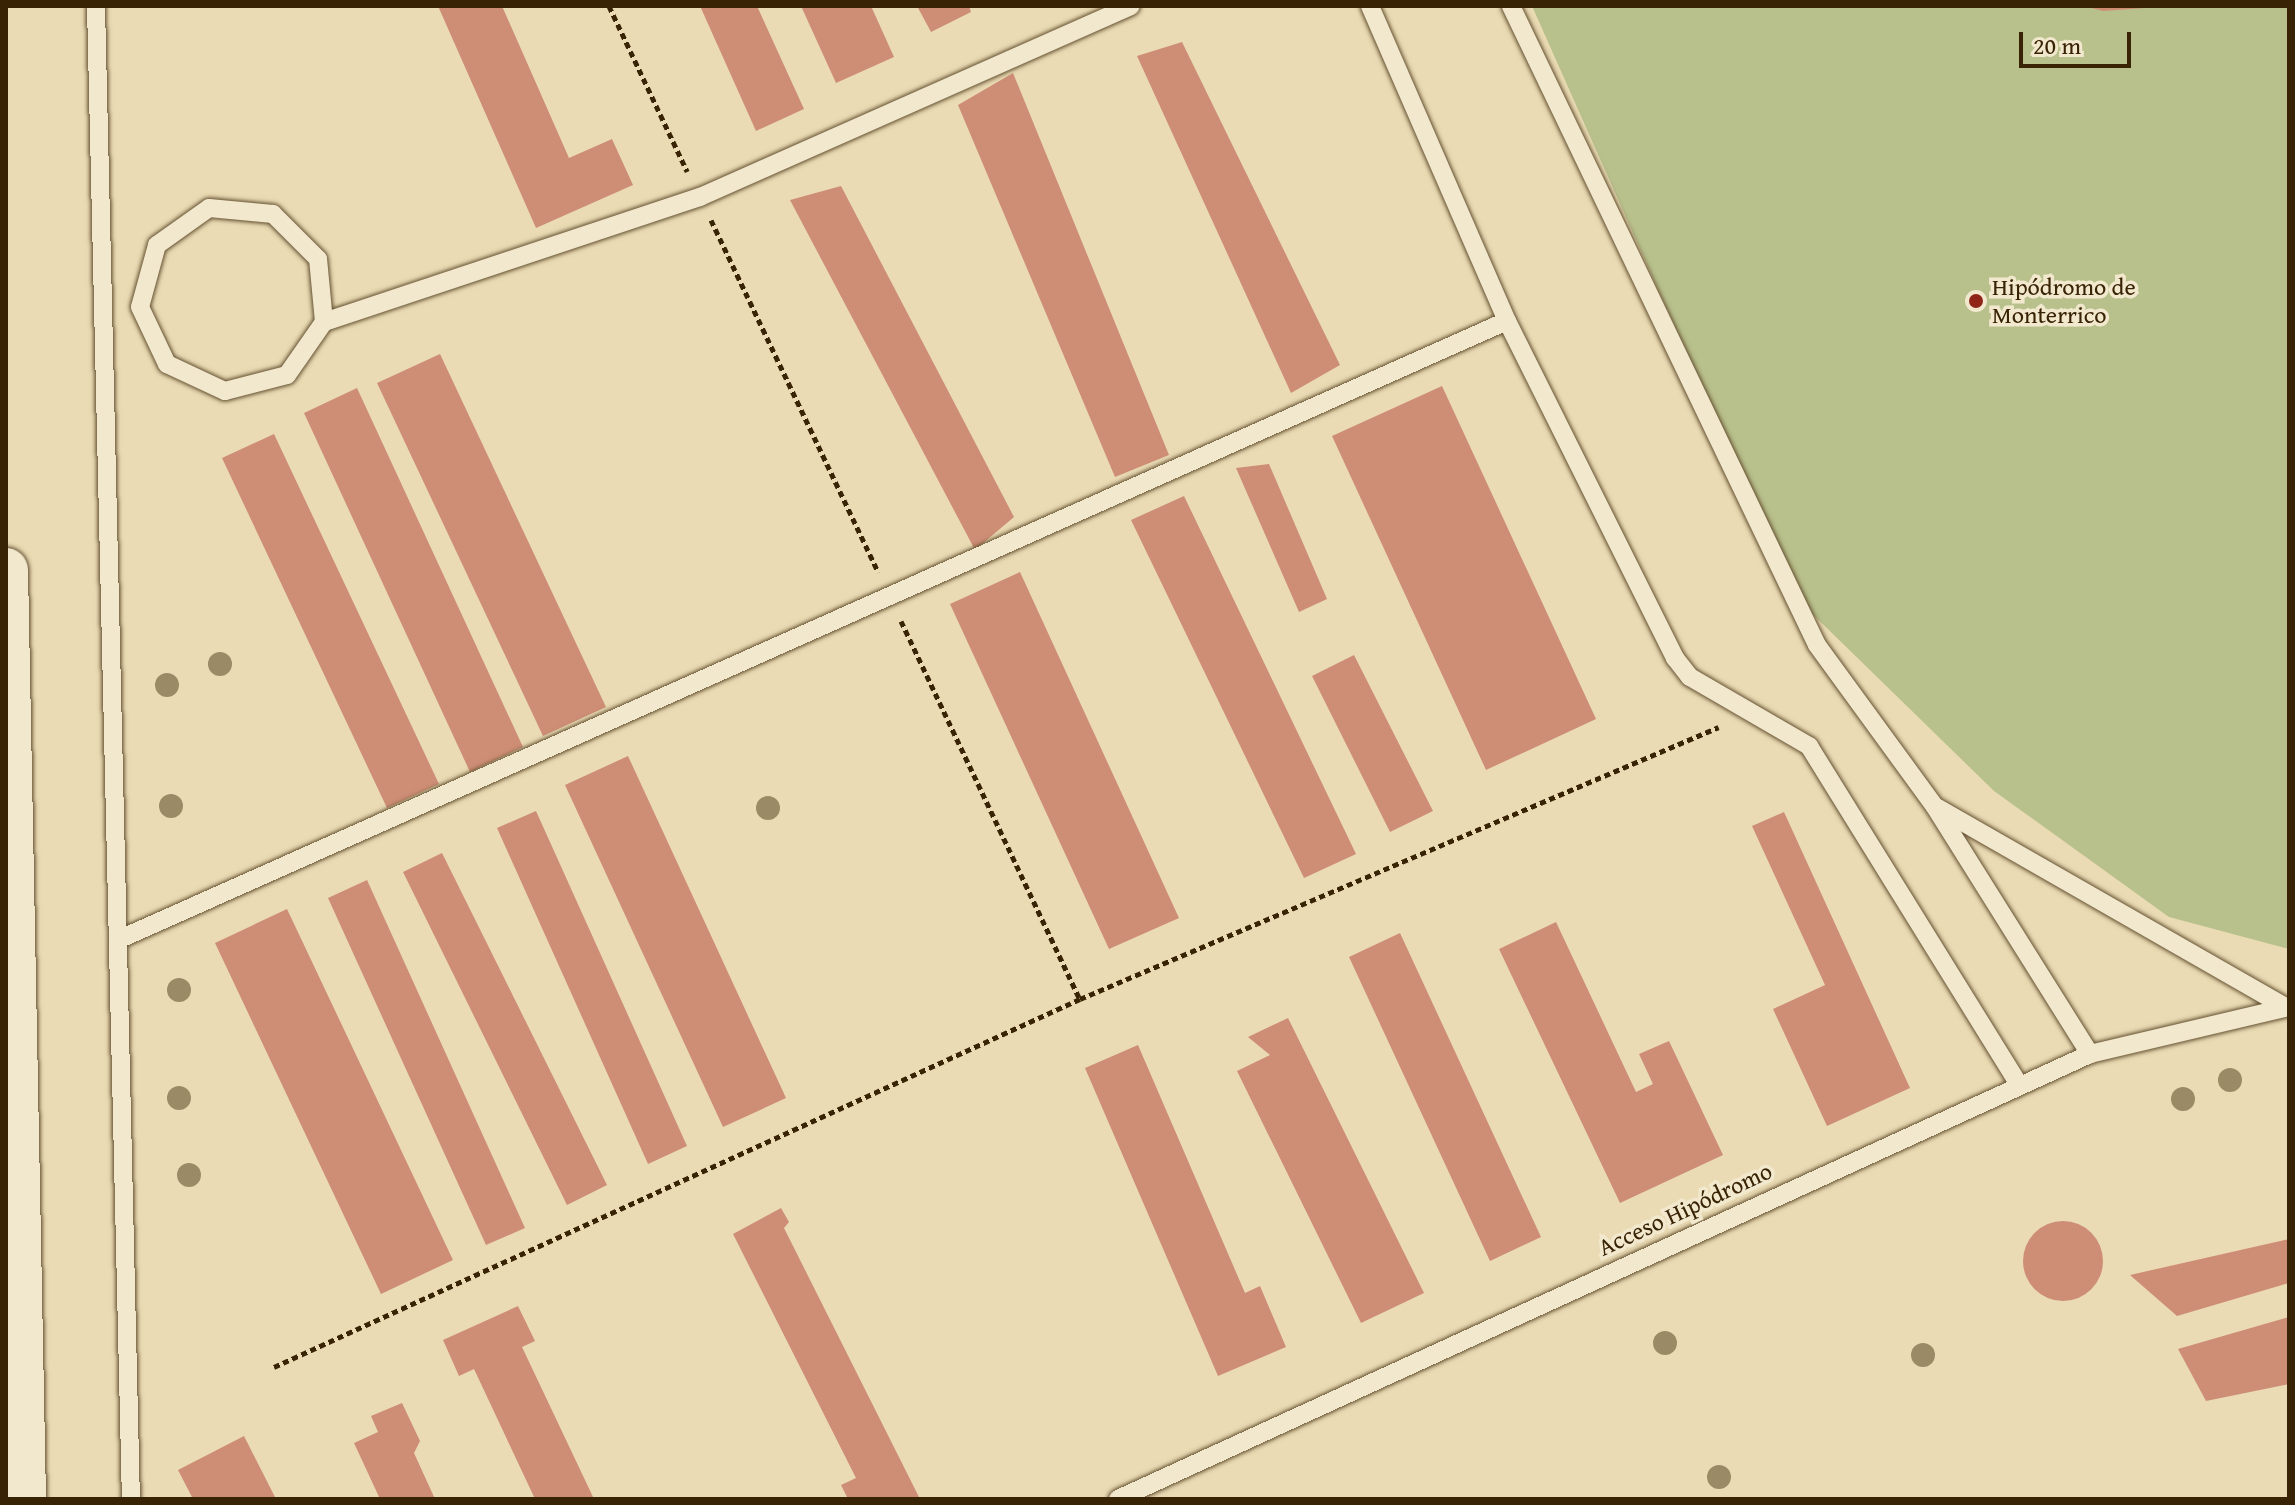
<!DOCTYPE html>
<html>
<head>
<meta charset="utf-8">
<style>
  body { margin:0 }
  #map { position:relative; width:2295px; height:1505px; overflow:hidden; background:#eadbb4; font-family:"Gentium Book Plus",serif }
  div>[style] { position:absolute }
  .green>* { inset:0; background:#b8c08c }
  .building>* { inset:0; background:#ce8e75 }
  .round { border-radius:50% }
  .path>* { height:5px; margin-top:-2.5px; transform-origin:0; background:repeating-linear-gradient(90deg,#392305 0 6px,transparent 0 10px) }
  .roads { filter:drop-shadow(0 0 2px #655131) drop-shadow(0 0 2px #655131) }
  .service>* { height:18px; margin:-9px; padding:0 9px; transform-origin:9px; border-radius:9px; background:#f1e8ce }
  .tertiary>* { height:44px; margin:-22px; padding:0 22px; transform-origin:22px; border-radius:22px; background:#f1e8ce }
  .trees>* { width:24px; height:24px; margin:-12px; border-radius:50%; background:#9a8b66 }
  .dots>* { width:22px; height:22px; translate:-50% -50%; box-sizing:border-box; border:4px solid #f1e8ce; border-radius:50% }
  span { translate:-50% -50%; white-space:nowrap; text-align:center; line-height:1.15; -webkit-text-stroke:7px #f1e8ce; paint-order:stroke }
  .poi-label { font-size:24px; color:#392305 }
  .left { translate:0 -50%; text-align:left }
  .street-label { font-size:24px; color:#392305 }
  .frame { position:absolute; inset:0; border:8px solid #392305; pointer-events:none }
  .scale { position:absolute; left:2019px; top:32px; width:112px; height:36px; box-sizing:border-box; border:4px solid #392305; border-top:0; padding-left:10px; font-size:24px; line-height:28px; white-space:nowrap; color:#392305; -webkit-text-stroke:6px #f1e8ce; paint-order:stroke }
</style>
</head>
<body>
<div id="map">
  <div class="green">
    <i style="clip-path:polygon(1532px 6px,2289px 6px,2289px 949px,2169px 917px,1994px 791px,1795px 597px)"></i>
  </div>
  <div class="building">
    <i style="clip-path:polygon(438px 6px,502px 6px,569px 158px,612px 139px,633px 185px,536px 228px)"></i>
    <i style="clip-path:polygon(700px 6px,757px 6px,804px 109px,756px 131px)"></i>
    <i style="clip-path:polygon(801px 6px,871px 6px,894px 57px,836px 83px)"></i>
    <i style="clip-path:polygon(917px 6px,969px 6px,971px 12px,931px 32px)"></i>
    <i style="clip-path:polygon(2173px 6px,2103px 11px,2088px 7px,2088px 6px)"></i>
    <i style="clip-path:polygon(1182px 42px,1340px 365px,1291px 393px,1137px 56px)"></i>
    <i style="clip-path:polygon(1013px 73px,1169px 455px,1115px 477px,958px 105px)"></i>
    <i style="clip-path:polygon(841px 186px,1014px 517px,975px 550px,790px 200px)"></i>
    <i style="clip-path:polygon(440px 354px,606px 707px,543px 736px,377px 383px)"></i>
    <i style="clip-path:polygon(1442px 386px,1596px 719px,1486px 770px,1332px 436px)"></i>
    <i style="clip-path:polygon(357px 388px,523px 747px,470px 772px,304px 413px)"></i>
    <i style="clip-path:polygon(274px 434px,439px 784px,387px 808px,222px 458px)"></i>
    <i style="clip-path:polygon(1269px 464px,1327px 599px,1299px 612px,1236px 468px)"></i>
    <i style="clip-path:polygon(1184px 496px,1356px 854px,1304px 878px,1131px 520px)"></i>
    <i style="clip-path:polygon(1020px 572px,1179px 918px,1109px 949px,950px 604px)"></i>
    <i style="clip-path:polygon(1354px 655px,1433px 811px,1390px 832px,1312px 676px)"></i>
    <i style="clip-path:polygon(628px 756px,786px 1098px,723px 1127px,565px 785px)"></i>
    <i style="clip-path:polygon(536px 811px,687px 1146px,648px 1164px,497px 828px)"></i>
    <i style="clip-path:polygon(1784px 812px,1910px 1088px,1827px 1126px,1773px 1009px,1825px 985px,1752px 826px)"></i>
    <i style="clip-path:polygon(442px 853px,607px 1185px,567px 1205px,403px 872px)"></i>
    <i style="clip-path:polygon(367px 880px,525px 1228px,486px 1245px,328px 898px)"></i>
    <i style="clip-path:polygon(287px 909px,453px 1260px,381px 1294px,215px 943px)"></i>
    <i style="clip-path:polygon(1556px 922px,1636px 1092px,1653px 1084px,1639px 1054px,1669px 1041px,1723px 1155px,1620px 1203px,1499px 949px)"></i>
    <i style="clip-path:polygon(1400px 933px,1541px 1237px,1490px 1261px,1349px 957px)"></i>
    <i style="clip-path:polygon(1288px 1018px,1424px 1293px,1361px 1323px,1237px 1071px,1270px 1055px,1248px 1037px)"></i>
    <i style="clip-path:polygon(1138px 1045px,1245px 1293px,1260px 1286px,1286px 1347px,1218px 1376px,1085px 1068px)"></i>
    <i style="clip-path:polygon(781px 1208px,789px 1222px,784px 1228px,920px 1499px,848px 1499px,841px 1485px,856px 1478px,733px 1234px)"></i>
    <i class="round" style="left:2023px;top:1221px;width:80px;height:80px"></i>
    <i style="clip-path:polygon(2289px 1239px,2289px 1283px,2177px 1316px,2130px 1275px)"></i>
    <i style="clip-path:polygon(518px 1306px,535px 1341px,522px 1347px,594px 1499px,535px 1499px,474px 1369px,459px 1376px,443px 1340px)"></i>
    <i style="clip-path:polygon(2289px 1317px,2289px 1384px,2206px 1401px,2178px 1349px)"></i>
    <i style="clip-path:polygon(402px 1403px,420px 1441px,414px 1453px,435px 1499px,380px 1499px,354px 1443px,378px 1432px,371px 1416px)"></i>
    <i style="clip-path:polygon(244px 1436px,276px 1499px,193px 1499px,178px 1470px)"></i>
  </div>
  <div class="path">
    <i style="left:609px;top:6px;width:183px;rotate:64.7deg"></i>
    <i style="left:711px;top:220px;width:390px;rotate:64.6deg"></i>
    <i style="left:901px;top:621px;width:418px;rotate:64.7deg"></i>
    <i style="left:274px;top:1367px;width:886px;rotate:-24.54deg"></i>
    <i style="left:1080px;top:999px;width:694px;rotate:-23.06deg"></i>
  </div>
  <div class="roads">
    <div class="service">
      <i style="left:96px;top:6px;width:1493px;rotate:88.66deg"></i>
      <i style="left:1370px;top:6px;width:344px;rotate:66.5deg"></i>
      <i style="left:1507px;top:321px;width:377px;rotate:63.5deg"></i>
      <i style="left:1675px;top:658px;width:24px;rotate:52deg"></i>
      <i style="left:1690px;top:677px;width:138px;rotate:30.1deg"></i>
      <i style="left:1809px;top:746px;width:399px;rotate:58.2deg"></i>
      <i style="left:1511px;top:6px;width:708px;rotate:64.41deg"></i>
      <i style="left:1817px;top:645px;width:200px;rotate:53.9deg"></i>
      <i style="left:1935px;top:807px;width:292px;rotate:57.9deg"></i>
      <i style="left:324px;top:322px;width:63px;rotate:-95.4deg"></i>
      <i style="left:318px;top:259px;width:64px;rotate:-135deg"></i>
      <i style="left:273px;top:214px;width:64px;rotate:-174.6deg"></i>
      <i style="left:209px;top:208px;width:64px;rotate:144.6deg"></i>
      <i style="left:157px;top:245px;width:64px;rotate:105.3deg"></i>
      <i style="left:140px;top:307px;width:63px;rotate:64.7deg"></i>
      <i style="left:167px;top:364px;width:64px;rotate:25deg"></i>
      <i style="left:225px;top:391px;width:64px;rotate:-14.5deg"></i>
      <i style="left:287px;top:375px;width:65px;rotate:-55.1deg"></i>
      <i style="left:324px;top:322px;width:396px;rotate:-18.4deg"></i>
      <i style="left:700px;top:197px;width:471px;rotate:-23.9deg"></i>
      <i style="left:1938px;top:808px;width:400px;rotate:29.8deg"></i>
      <i style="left:120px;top:939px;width:1518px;rotate:-24.02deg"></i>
      <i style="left:1118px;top:1499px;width:1069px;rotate:-24.6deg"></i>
      <i style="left:2090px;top:1054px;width:204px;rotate:-13.3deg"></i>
    </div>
    <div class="tertiary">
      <i style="left:6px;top:570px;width:929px;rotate:88.89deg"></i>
    </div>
  </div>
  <div class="trees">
    <i style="left:220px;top:664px"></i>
    <i style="left:167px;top:685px"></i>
    <i style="left:171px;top:806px"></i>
    <i style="left:768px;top:808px"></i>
    <i style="left:179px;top:990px"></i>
    <i style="left:2230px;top:1080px"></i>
    <i style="left:179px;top:1098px"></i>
    <i style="left:2183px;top:1099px"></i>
    <i style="left:189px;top:1175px"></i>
    <i style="left:1665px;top:1343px"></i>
    <i style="left:1923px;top:1355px"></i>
    <i style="left:1719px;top:1477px"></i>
  </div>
  <div class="dots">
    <i style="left:1976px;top:301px;background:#8f2418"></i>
  </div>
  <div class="poi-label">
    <span class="left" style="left:1992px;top:301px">Hipódromo de<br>Monterrico</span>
  </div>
  <div class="street-label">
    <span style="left:1685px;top:1209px;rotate:-25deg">Acceso Hipódromo</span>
  </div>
  <div class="frame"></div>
  <div class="scale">20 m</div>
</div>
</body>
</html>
